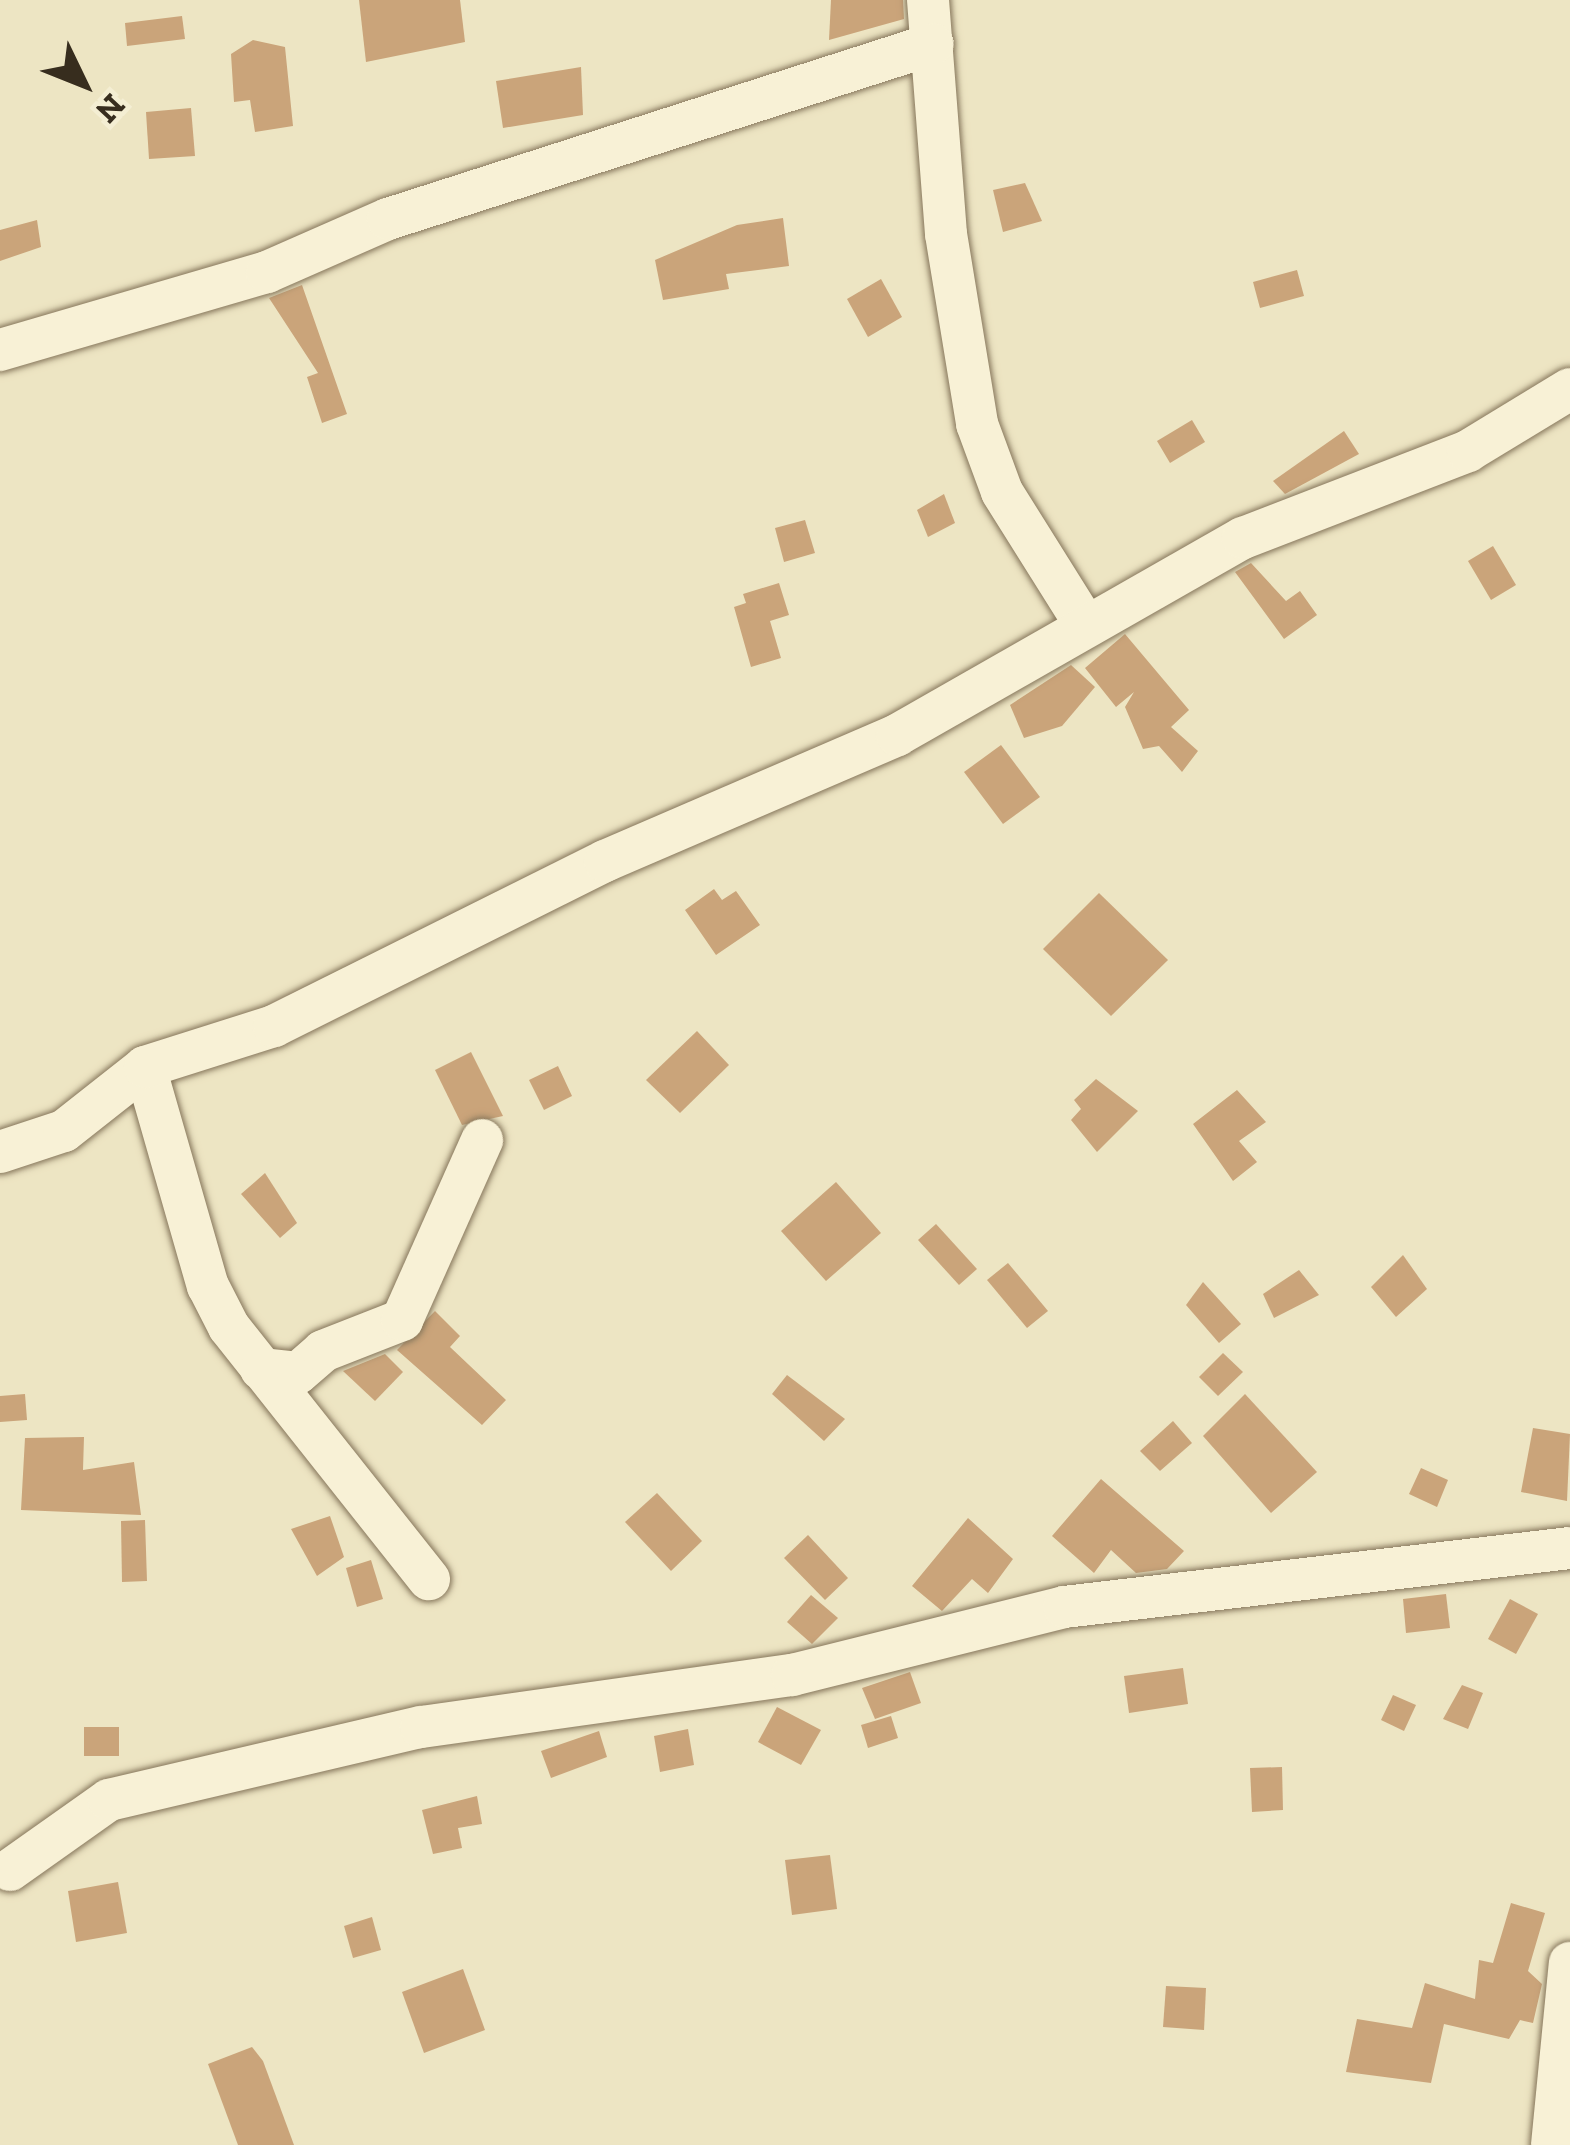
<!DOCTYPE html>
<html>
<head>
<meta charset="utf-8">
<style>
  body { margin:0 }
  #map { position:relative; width:1570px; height:2145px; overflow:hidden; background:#ede5c3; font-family:"Zilla Slab",serif }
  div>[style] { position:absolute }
  .building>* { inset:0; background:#caa47a }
  .roads { filter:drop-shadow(0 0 3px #86765b) drop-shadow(0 0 3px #86765b) }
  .minor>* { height:42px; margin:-21px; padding:0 21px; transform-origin:21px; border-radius:21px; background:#f8f1d6 }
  span { translate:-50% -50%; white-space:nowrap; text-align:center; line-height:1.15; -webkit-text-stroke:9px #f4eed3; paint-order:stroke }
  .north { position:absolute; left:24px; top:24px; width:120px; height:120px; -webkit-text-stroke:9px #f4eed3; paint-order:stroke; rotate:133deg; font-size:33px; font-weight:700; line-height:48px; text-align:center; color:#372d1e }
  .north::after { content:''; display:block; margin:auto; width:42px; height:54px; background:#372d1e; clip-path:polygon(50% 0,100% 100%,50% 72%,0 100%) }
</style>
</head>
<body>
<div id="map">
  <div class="building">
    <i style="clip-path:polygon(359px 0,460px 0,465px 42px,366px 62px)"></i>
    <i style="clip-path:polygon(831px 0,903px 0,904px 19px,829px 40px)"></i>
    <i style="clip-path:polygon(182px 16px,185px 39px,127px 46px,125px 23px)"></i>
    <i style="clip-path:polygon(253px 40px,285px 47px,293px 126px,255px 132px,250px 100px,234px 102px,231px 54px)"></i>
    <i style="clip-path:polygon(581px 67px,583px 115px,503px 128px,496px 81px)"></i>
    <i style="clip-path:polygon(191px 108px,195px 156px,149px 159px,146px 112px)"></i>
    <i style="clip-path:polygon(1025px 183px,1042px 221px,1003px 232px,993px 190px)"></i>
    <i style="clip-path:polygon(783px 218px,789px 266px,726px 274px,729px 289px,663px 300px,655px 260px,737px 225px)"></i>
    <i style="clip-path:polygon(37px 220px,41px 247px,0 261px,0 230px)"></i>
    <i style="clip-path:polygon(1297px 270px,1304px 296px,1260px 308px,1253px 282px)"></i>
    <i style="clip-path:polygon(881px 279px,902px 317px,868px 337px,847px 299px)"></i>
    <i style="clip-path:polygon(302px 285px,347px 414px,322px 423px,307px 377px,318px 373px,269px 298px)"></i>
    <i style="clip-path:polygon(1192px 420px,1205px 442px,1170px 463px,1157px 441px)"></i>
    <i style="clip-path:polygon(1344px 431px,1359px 454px,1285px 494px,1273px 481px)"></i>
    <i style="clip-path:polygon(944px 494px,955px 523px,928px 537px,917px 510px)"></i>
    <i style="clip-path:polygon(805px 520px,815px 553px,784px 562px,775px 528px)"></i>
    <i style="clip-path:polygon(1493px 546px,1516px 585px,1491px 600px,1468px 561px)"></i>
    <i style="clip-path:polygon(1251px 563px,1286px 601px,1300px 591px,1317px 615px,1284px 639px,1235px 572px)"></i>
    <i style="clip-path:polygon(779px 583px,789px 615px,770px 621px,781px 658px,751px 667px,734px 607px,746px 603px,743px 594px)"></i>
    <i style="clip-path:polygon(1125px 634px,1189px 710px,1171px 727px,1198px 751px,1182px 772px,1159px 746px,1143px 749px,1125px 707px,1134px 692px,1116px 707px,1085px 668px)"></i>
    <i style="clip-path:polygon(1071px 665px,1095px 687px,1062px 726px,1024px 738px,1010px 705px)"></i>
    <i style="clip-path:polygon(1001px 745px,1040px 797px,1003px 824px,964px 772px)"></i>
    <i style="clip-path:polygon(714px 889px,722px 900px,736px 891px,760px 925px,716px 955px,685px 910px)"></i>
    <i style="clip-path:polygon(1099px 893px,1168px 960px,1111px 1016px,1043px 949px)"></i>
    <i style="clip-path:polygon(697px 1031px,729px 1065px,680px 1113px,646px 1080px)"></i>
    <i style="clip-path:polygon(471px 1052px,503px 1116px,462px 1125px,435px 1070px)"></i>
    <i style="clip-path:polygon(558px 1066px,572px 1096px,544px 1110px,529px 1080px)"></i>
    <i style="clip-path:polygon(1096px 1079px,1138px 1111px,1097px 1152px,1071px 1120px,1081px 1109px,1074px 1100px)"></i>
    <i style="clip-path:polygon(1237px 1090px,1266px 1122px,1239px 1141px,1257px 1162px,1233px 1181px,1193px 1124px)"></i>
    <i style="clip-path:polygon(265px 1173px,297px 1223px,280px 1238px,241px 1194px)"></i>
    <i style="clip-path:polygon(836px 1182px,881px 1233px,826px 1281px,781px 1231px)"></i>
    <i style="clip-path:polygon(936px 1224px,977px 1269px,959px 1285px,918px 1240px)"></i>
    <i style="clip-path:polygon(1403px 1255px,1427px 1289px,1396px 1317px,1371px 1287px)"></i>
    <i style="clip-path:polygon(1008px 1263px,1048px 1311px,1027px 1328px,987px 1280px)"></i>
    <i style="clip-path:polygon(1299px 1270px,1319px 1295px,1274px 1318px,1263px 1294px)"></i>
    <i style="clip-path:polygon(1203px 1282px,1241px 1324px,1219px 1343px,1186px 1305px)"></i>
    <i style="clip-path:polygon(435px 1311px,460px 1336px,450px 1347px,506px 1400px,482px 1425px,397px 1350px)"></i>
    <i style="clip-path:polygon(1223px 1353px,1243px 1372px,1218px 1396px,1199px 1377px)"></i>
    <i style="clip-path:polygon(385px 1354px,403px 1372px,375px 1401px,343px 1371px)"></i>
    <i style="clip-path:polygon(787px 1375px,845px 1419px,824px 1441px,772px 1394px)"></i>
    <i style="clip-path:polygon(25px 1394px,27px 1420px,0 1422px,0 1396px)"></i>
    <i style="clip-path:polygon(1245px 1394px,1317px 1472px,1271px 1513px,1203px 1436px)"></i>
    <i style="clip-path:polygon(1173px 1421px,1192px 1443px,1160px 1471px,1140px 1451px)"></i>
    <i style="clip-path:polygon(1533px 1428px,1570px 1434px,1567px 1501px,1521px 1492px)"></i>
    <i style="clip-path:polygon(84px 1437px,83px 1470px,134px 1462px,141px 1515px,21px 1510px,25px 1438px)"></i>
    <i style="clip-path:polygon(1421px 1468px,1448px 1480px,1437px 1507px,1409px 1494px)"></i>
    <i style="clip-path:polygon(1101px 1479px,1184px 1551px,1167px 1569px,1136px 1573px,1111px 1550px,1094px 1573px,1052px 1536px)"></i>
    <i style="clip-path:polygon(657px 1493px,702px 1541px,671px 1571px,625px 1522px)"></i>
    <i style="clip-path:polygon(330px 1516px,344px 1557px,317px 1576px,291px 1529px)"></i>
    <i style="clip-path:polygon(968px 1518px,1013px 1559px,988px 1593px,972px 1579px,942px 1611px,912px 1586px)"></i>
    <i style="clip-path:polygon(145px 1520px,147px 1581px,122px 1582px,121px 1521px)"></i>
    <i style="clip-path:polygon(808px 1535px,848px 1578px,825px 1600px,784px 1558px)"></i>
    <i style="clip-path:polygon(371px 1560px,383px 1599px,357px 1607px,346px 1568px)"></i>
    <i style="clip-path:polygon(1446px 1594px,1450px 1628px,1406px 1633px,1403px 1599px)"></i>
    <i style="clip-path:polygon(811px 1595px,838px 1618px,812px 1644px,787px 1622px)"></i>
    <i style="clip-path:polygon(1510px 1599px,1538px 1614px,1516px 1654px,1488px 1639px)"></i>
    <i style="clip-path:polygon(1183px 1668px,1188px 1704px,1129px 1713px,1124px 1676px)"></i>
    <i style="clip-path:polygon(910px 1672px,921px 1703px,875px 1719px,862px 1688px)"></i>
    <i style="clip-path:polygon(1462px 1685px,1483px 1693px,1468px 1729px,1443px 1719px)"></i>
    <i style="clip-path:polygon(1393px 1695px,1416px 1705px,1404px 1731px,1381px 1720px)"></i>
    <i style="clip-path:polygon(777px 1707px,821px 1730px,801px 1765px,758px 1742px)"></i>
    <i style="clip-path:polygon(891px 1716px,898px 1738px,868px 1748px,861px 1725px)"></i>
    <i style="clip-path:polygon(84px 1727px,119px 1727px,119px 1756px,84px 1756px)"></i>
    <i style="clip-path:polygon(688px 1729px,694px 1765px,660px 1772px,654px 1736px)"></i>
    <i style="clip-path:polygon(599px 1731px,607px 1757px,551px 1778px,541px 1751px)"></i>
    <i style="clip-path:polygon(1282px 1767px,1283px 1810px,1252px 1812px,1250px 1768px)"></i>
    <i style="clip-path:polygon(477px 1796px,482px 1824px,458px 1828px,462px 1848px,433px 1854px,422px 1810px)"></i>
    <i style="clip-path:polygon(830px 1855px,837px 1909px,792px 1915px,785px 1860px)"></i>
    <i style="clip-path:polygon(118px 1882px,127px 1933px,76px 1942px,68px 1891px)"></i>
    <i style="clip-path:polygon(1511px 1903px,1545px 1913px,1528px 1971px,1542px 1984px,1533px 2023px,1520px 2020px,1509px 2039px,1444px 2024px,1431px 2083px,1346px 2072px,1357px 2019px,1412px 2028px,1425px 1983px,1475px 1999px,1479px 1960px,1493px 1963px)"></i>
    <i style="clip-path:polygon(372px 1917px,381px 1950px,353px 1958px,344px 1926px)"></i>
    <i style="clip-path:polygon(463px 1969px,485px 2030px,424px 2053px,402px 1992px)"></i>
    <i style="clip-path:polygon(1166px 1986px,1206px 1988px,1204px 2030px,1163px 2027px)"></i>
    <i style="clip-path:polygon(252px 2047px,263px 2061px,294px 2145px,238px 2145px,208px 2064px)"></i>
  </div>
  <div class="roads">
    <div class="minor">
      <i style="left:928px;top:0;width:235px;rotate:85.6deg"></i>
      <i style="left:946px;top:234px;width:193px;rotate:80.7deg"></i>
      <i style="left:977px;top:424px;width:72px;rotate:69.8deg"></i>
      <i style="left:1002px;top:492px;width:158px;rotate:57.9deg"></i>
      <i style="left:0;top:350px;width:278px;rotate:-16.3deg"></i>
      <i style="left:267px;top:272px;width:132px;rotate:-23.7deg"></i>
      <i style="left:388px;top:219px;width:572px;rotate:-17.8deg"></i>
      <i style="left:145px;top:1067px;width:228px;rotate:74deg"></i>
      <i style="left:208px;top:1286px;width:46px;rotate:62.9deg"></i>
      <i style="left:229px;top:1327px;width:322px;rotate:51.6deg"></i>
      <i style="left:0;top:1152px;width:67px;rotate:-18.2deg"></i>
      <i style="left:64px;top:1131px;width:103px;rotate:-38.3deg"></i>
      <i style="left:145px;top:1067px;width:135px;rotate:-17.6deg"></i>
      <i style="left:274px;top:1026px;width:370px;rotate:-26.5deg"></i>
      <i style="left:605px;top:861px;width:318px;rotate:-23.3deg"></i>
      <i style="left:897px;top:735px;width:398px;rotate:-29.7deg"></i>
      <i style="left:1243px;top:538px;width:241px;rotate:-21.1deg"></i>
      <i style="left:1468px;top:451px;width:119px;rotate:-31.3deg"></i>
      <i style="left:261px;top:1369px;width:37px;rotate:6deg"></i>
      <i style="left:298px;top:1373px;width:33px;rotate:-41deg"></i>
      <i style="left:323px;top:1351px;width:85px;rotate:-21.4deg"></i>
      <i style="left:402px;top:1320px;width:197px;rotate:-66deg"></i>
      <i style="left:10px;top:1870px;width:121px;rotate:-35.3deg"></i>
      <i style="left:109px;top:1800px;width:320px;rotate:-13.2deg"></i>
      <i style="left:421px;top:1727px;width:375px;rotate:-8deg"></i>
      <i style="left:792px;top:1675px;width:280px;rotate:-14deg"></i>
      <i style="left:1064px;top:1607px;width:509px;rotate:-6.65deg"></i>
      <i style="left:1552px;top:2145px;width:183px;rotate:-84.4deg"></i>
    </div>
  </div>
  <div class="north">N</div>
</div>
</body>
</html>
